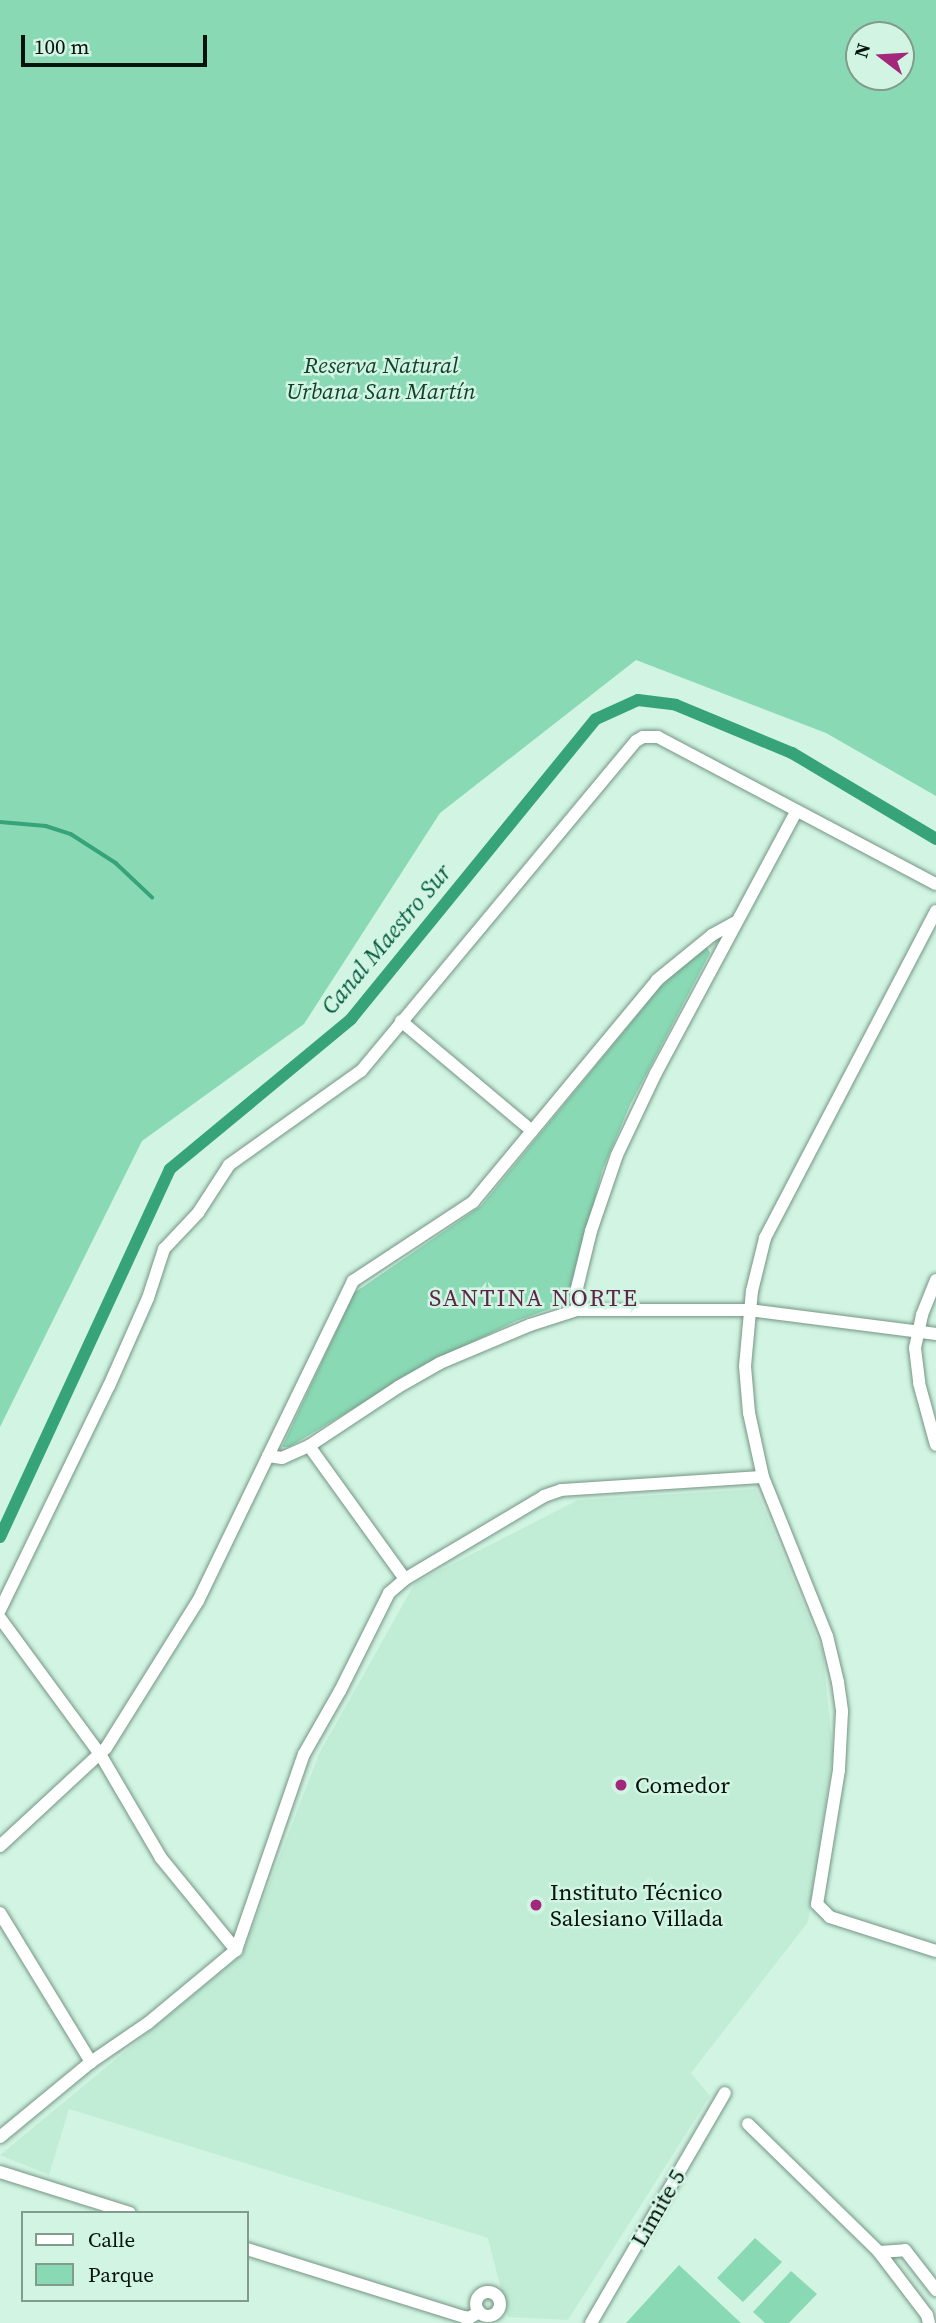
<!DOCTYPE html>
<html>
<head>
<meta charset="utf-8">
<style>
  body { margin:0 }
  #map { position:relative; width:936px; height:2323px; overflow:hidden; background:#d2f5e3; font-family:"Source Serif 4",serif }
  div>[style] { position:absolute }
  .built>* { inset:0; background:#c1ecd6 }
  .green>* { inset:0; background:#8ad9b5 }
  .stream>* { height:3.5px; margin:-1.75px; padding:0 1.75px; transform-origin:1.75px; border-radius:1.75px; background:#36a379 }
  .canal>* { height:12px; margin:-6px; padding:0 6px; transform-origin:6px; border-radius:6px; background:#36a379 }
  .roads { filter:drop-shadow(0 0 2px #759585) drop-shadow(0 0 2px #759585) }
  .minor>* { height:12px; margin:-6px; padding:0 6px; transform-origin:6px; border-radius:6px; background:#fff }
  .minor>.ring { margin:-6px; padding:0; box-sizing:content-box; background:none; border:12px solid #fff; border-radius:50% }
  .dots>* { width:19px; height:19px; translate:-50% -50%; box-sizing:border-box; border:4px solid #d2f5e3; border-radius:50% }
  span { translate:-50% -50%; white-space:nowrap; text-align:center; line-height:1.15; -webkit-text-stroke:5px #d2f5e3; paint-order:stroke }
  .park-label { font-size:23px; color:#123f2d; font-style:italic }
  .poi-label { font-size:23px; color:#07130d }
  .left { translate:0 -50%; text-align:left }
  .street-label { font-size:23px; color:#07130d }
  .water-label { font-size:24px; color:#035b3f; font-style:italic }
  .neighbourhood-label { font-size:24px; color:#60244b; letter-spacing:2px }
  .legend { position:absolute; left:21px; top:2211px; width:228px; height:91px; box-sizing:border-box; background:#d2f5e3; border:2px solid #819b8d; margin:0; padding:9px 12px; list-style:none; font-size:21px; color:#07130d }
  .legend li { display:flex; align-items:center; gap:14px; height:35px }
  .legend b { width:35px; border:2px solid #819b8d }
  .north { position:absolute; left:845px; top:21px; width:70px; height:70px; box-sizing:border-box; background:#d2f5e3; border:2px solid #819b8d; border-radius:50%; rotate:287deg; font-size:19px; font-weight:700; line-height:28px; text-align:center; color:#07130d }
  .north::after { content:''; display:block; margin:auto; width:24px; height:32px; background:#a3287c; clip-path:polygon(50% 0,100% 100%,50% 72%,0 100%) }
  .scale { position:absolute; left:21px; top:35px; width:186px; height:32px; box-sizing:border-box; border:4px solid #07130d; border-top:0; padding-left:9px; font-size:21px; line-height:24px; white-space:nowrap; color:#07130d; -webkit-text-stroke:5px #d2f5e3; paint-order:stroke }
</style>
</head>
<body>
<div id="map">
  <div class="built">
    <i style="clip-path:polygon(756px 1489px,823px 1653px,833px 1753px,808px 1922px,691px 2073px,710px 2096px,568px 2320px,508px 2317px,488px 2238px,69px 2109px,49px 2175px,0 2155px,242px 1955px,319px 1754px,415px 1583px,578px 1500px)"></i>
  </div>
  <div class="green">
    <i style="clip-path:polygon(evenodd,0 0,936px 0,936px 796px,826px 733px,636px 660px,440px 813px,304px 1024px,142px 1141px,0 1427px,0 0,901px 35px,901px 77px,859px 77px,859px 35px,901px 35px)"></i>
    <i style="clip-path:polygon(706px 945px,710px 953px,630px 1105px,602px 1171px,569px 1302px,516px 1321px,433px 1361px,289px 1447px,282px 1447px,354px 1293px,481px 1206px,660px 987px)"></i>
    <i style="clip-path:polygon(755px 2238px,782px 2262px,743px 2302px,717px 2278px)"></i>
    <i style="clip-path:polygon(679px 2265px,741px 2323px,626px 2323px)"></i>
    <i style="clip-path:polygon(791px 2271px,817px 2294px,789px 2323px,765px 2323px,753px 2312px)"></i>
  </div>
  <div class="stream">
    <i style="left:0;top:822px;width:46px;rotate:5deg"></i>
    <i style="left:46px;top:826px;width:26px;rotate:18deg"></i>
    <i style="left:71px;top:834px;width:54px;rotate:32.8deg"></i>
    <i style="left:116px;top:863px;width:50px;rotate:43.4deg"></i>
  </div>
  <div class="canal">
    <i style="left:0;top:1537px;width:405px;rotate:-65.2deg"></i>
    <i style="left:170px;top:1169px;width:235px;rotate:-39.6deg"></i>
    <i style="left:351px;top:1019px;width:387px;rotate:-50.8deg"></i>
    <i style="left:596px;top:719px;width:46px;rotate:-24.3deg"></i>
    <i style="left:638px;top:700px;width:38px;rotate:7deg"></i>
    <i style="left:676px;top:705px;width:126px;rotate:22.5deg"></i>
    <i style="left:792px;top:753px;width:168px;rotate:30.8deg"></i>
  </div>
  <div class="roads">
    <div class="minor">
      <i style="left:401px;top:1021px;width:171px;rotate:40deg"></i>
      <i style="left:936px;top:1280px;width:38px;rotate:112deg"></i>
      <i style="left:922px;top:1315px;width:34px;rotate:102deg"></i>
      <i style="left:915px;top:1348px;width:35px;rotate:83deg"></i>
      <i style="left:919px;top:1383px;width:64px;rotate:74.7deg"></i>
      <i style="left:577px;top:1310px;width:22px;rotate:-90deg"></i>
      <i style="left:577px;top:1288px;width:59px;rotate:-76.2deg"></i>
      <i style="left:591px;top:1231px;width:80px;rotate:-71.1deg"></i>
      <i style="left:617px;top:1155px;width:91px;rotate:-64.6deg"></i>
      <i style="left:656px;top:1073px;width:296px;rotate:-61.8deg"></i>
      <i style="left:309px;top:1446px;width:107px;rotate:-33.5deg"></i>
      <i style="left:398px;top:1387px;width:48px;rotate:-29.7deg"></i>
      <i style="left:440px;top:1363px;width:98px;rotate:-22.9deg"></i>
      <i style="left:530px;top:1325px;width:49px;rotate:-17.7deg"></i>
      <i style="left:577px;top:1310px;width:172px"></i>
      <i style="left:749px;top:1310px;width:189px;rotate:7.3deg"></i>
      <i style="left:268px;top:1456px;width:195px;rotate:-64.1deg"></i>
      <i style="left:353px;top:1281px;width:144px;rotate:-33.4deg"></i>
      <i style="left:473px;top:1202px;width:288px;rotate:-50.3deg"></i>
      <i style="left:657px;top:980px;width:71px;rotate:-39.3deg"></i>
      <i style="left:712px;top:935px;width:26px;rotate:-29deg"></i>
      <i style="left:763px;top:1477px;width:66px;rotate:-102.3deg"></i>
      <i style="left:749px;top:1413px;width:47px;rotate:-94.9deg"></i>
      <i style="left:745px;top:1366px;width:75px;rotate:-84.7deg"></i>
      <i style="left:752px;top:1291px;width:55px;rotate:-76.2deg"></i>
      <i style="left:765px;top:1238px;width:369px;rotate:-62.4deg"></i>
      <i style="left:0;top:1610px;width:249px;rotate:-64.1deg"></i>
      <i style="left:109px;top:1386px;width:96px;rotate:-66.1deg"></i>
      <i style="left:148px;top:1298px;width:52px;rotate:-71.9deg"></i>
      <i style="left:164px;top:1249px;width:50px;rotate:-46.6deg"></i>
      <i style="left:198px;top:1213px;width:57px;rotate:-57.1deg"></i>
      <i style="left:229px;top:1165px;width:162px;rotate:-35.5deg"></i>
      <i style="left:361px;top:1071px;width:430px;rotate:-50.2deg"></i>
      <i style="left:636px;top:741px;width:8px;rotate:-30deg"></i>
      <i style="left:643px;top:737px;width:15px"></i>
      <i style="left:658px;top:737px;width:314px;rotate:27.9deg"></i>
      <i style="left:0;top:1618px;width:169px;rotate:53.7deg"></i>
      <i style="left:100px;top:1754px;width:121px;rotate:59.6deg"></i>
      <i style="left:161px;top:1858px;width:119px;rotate:50.8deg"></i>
      <i style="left:0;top:1846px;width:144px;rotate:-42.8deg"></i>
      <i style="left:106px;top:1748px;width:173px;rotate:-58deg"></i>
      <i style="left:198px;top:1601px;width:161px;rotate:-64.2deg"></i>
      <i style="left:268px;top:1456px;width:14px;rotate:8deg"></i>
      <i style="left:282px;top:1458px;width:30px;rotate:-24deg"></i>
      <i style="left:309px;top:1446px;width:164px;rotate:54.2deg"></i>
      <i style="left:0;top:1913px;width:175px;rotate:58.6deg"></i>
      <i style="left:748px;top:2124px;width:183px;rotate:44.3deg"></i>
      <i style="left:879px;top:2252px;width:79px;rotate:52.7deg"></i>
      <i style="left:927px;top:2315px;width:8px;rotate:76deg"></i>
      <i style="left:0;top:2137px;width:118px;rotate:-39.5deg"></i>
      <i style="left:91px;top:2062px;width:69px;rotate:-34.4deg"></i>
      <i style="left:148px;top:2023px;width:114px;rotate:-39.7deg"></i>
      <i style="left:236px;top:1950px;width:207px;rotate:-70.9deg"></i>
      <i style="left:304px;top:1754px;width:73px;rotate:-60.3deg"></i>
      <i style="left:340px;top:1691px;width:110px;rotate:-63.4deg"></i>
      <i style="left:389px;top:1593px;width:21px;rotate:-41deg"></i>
      <i style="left:405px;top:1579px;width:162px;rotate:-30.8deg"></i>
      <i style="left:544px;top:1496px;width:18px;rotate:-19deg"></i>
      <i style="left:561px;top:1490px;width:202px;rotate:-3.7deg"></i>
      <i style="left:763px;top:1477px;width:171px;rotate:68.1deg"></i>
      <i style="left:827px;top:1636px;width:47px;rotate:76.6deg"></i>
      <i style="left:838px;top:1682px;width:30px;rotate:82deg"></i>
      <i style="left:842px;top:1712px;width:58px;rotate:93deg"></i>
      <i style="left:839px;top:1770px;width:136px;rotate:99.3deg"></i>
      <i style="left:817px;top:1904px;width:18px;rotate:45deg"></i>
      <i style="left:830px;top:1917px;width:111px;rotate:17.8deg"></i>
      <i style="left:0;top:2172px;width:136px;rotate:17.5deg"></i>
      <i style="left:247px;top:2249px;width:227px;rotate:17.4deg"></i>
      <i style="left:464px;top:2317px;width:5px;rotate:11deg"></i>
      <i style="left:469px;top:2318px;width:12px;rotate:-31deg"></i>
      <i style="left:879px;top:2252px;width:26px;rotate:-4deg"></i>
      <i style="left:905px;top:2250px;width:51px;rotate:52.2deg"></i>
      <i class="ring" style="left:476px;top:2292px;width:12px;height:12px"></i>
      <i style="left:591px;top:2323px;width:266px;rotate:-59.8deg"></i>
    </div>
  </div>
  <div class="dots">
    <i style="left:621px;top:1785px;background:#a3287c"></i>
    <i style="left:536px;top:1905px;background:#a3287c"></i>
  </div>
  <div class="park-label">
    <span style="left:381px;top:378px">Reserva Natural<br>Urbana San Martín</span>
  </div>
  <div class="poi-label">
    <span class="left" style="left:635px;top:1785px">Comedor</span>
    <span class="left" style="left:550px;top:1905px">Instituto Técnico<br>Salesiano Villada</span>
  </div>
  <div class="street-label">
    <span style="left:658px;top:2208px;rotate:-60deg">Limite 5</span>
  </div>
  <div class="water-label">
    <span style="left:386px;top:939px;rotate:-50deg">Canal Maestro Sur</span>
  </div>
  <div class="neighbourhood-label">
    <span style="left:534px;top:1298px">SANTINA NORTE</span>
  </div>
  <ul class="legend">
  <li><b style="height:9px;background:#fff"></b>Calle</li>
  <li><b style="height:19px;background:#8ad9b5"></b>Parque</li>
  </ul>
  <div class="north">N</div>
  <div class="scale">100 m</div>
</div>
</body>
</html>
